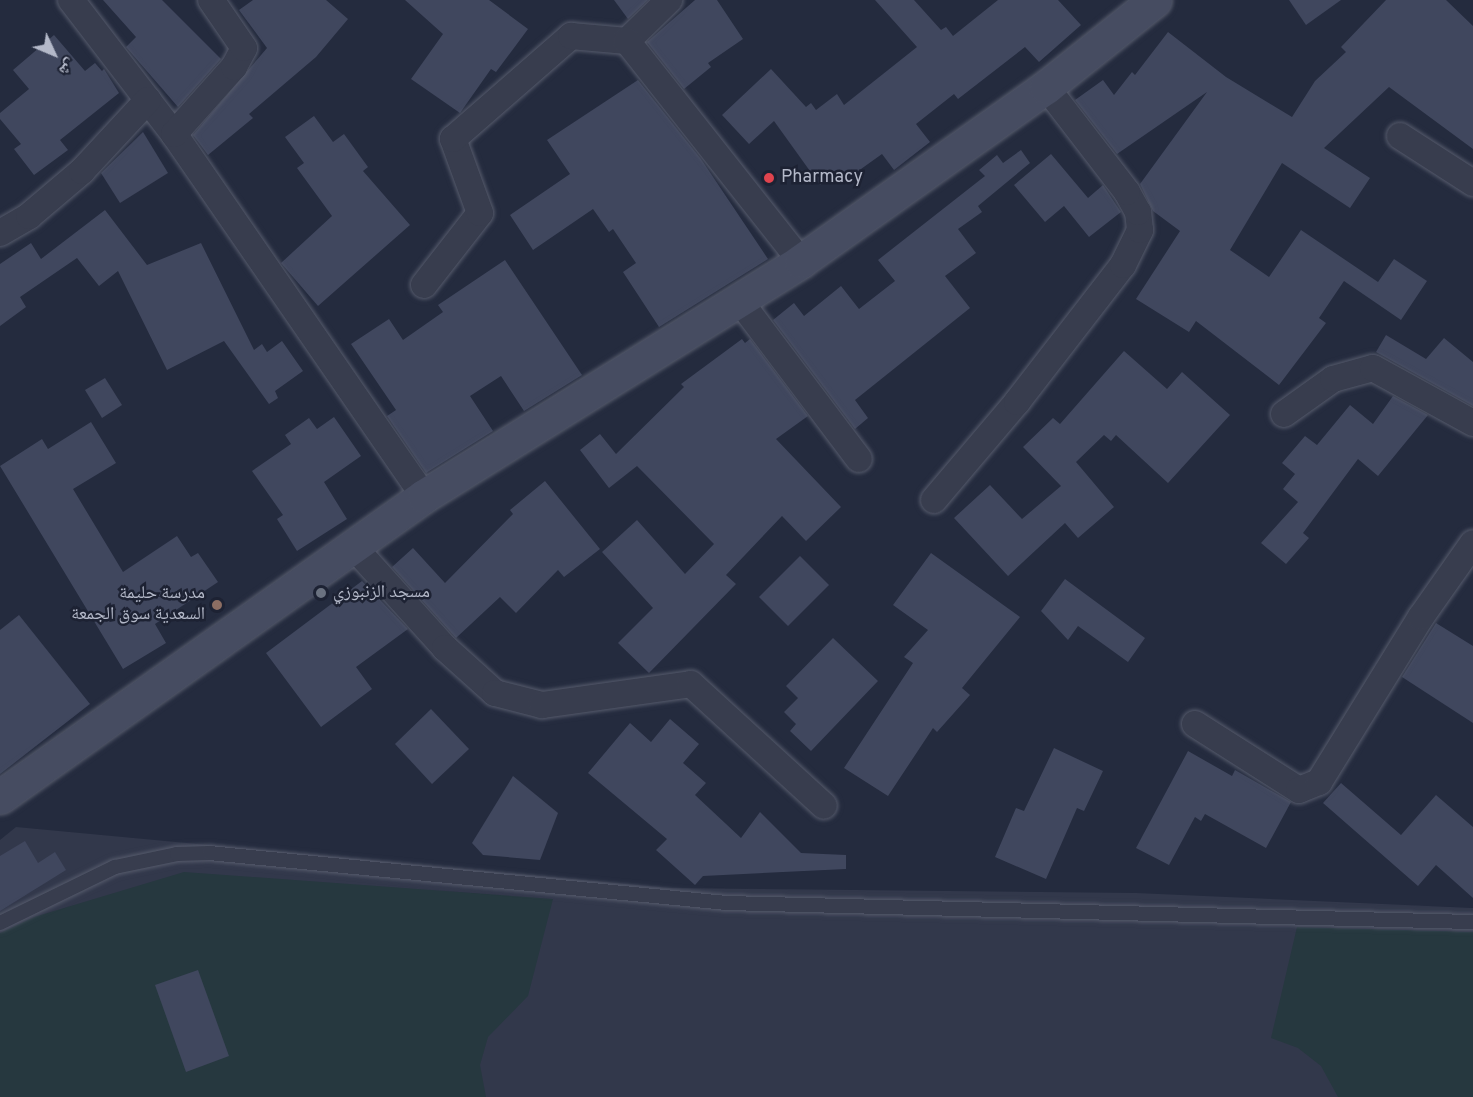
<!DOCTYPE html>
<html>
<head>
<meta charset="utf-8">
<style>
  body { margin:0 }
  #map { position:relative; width:1473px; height:1097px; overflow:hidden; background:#242b3e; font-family:Overpass,"Noto Naskh Arabic",sans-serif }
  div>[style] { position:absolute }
  .airport>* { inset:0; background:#32384b }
  .green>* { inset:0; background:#26383f }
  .building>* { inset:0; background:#40475e }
  .roads { filter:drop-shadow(0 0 2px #565b6c) drop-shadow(0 0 2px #565b6c) }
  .lane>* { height:14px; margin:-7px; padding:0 7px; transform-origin:7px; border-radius:7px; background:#383d4e }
  .street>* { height:26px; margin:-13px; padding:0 13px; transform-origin:13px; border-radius:13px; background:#383d4e }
  .secondary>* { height:33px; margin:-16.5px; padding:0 16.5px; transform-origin:16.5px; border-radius:16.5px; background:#464c61 }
  .dots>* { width:16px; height:16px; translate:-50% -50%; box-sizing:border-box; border:3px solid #1d2233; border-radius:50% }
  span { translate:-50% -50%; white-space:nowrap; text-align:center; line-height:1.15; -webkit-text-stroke:5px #1d2233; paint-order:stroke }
  .poi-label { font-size:18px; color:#b4b9c9 }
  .left { translate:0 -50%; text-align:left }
  .right { translate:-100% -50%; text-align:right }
  .north { position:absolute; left:24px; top:24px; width:60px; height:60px; -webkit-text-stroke:4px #1d2233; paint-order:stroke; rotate:134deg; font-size:16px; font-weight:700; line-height:24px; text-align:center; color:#b4b9c9 }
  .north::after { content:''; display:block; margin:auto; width:21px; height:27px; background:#b4b9c9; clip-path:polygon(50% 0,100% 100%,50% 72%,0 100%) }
</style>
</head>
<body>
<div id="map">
  <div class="airport">
    <i style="clip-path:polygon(16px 827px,669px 888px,1136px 893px,1473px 908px,1473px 1097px,0 1097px,0 840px)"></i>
  </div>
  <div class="green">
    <i style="clip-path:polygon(184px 872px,553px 899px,528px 996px,488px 1037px,480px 1065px,486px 1097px,0 1097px,0 933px,34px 917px)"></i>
    <i style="clip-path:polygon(1297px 927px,1473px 932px,1473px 1097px,1338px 1097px,1321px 1066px,1298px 1048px,1271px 1038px)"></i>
  </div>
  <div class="building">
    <i style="clip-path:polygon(103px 0,162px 0,221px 59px,178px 107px,126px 47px,136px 37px)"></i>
    <i style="clip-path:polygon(253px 0,326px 0,348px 19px,316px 57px,249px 114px,253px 118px,208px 155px,193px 135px,267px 48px,239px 10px)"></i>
    <i style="clip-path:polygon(405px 0,489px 0,528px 29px,496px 72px,491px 69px,460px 113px,411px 79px,443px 34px)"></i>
    <i style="clip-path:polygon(614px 0,648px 0,628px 19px)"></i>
    <i style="clip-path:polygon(695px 0,717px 0,743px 39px,708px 63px,711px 67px,684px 89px,647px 42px)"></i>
    <i style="clip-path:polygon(875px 0,914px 0,941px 30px,946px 27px,953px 36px,998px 0,1058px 0,1081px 25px,1039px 62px,1025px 47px,958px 99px,954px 94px,916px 124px,930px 142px,894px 170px,882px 154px,840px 184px,834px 175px,820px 185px,774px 121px,749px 144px,722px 115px,771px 69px,806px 107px,811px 103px,816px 110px,837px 94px,844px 105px,917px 47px)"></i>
    <i style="clip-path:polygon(1289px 0,1341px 0,1306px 25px)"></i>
    <i style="clip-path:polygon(1386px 0,1446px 0,1473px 26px,1473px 149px,1389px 87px,1324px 148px,1370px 178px,1350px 208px,1282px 163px,1230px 250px,1269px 277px,1301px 230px,1378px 282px,1394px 259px,1427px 281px,1401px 320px,1344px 281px,1319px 318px,1326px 323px,1279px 385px,1196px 321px,1189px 332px,1136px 299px,1180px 231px,1153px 211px,1140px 184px,1207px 92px,1117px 154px,1075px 100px,1103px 80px,1114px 95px,1132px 72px,1135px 75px,1168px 32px,1226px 77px,1292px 117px,1315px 81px,1346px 52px,1341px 47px)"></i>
    <i style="clip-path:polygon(54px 35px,85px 71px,95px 63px,102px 71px,104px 69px,119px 93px,60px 140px,68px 150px,34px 175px,14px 149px,21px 144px,0 119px,0 113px,29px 89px,13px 70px)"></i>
    <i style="clip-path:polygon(638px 80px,701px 159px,768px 259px,659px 327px,623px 272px,636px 263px,613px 229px,609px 232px,593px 209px,533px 250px,510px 215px,570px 174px,547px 140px)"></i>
    <i style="clip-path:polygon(314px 116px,333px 142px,344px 134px,368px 167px,363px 171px,410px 225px,318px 306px,281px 263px,332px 216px,297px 168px,304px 163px,285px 137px)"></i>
    <i style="clip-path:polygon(143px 132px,168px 173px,120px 203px,101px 173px)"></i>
    <i style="clip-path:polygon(1021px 150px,1030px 163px,978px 206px,982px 212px,958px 229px,976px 253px,945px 276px,970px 308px,855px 400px,868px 418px,855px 429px,773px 320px,794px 303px,804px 316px,841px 286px,859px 309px,895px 281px,878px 260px,985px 176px,979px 170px,997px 155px,1003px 163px)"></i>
    <i style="clip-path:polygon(1051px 154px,1088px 198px,1103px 185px,1121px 212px,1089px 237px,1064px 206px,1045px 222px,1014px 185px)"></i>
    <i style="clip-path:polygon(105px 210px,147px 265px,201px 243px,254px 350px,262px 344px,267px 352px,282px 341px,303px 371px,275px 391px,278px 398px,269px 404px,224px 341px,167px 370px,118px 271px,99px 286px,77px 258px,20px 297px,26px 307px,0 326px,0 264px,31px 243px,41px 259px)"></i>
    <i style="clip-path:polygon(505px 260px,582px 375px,524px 411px,501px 376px,470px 396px,493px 431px,426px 473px,387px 416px,396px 410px,351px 344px,389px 319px,403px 340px,443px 312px,438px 305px)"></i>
    <i style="clip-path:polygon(1386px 335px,1426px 359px,1444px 338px,1473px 362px,1473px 406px,1376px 352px)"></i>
    <i style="clip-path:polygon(742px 339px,745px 343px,750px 339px,808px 416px,776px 439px,841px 507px,806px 541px,782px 516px,726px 575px,736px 584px,649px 673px,618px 643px,653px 608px,602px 552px,637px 520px,685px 574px,714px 544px,637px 466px,609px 488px,580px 450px,600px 434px,616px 454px,684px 387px,681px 384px)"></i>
    <i style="clip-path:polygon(1124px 351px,1167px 389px,1182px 372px,1230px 415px,1168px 483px,1116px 435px,1111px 441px,1104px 435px,1076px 462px,1114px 507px,1078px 538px,1065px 523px,1008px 576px,954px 518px,990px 485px,1022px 519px,1061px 486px,1023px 447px,1053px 418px,1060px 424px)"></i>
    <i style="clip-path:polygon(105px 378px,122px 405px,102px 418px,85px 390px)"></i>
    <i style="clip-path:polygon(1393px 396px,1428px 415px,1378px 476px,1358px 459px,1303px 533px,1309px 538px,1286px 564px,1261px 543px,1298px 502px,1283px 489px,1295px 474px,1282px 463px,1305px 436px,1317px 445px,1350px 405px,1373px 424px)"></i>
    <i style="clip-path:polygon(334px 417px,361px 456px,324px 482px,347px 519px,297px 551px,277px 519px,283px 515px,252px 471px,291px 444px,285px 435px,309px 418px,317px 429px)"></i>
    <i style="clip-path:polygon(91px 422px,116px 463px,73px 489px,123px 572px,177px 536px,191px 557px,198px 553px,218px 582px,155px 624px,166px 643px,123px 669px,0 466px,42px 439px,48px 449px)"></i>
    <i style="clip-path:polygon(545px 481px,600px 549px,564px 577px,558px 570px,516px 613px,500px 597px,456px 638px,392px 567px,413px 548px,445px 583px,513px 514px,510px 510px)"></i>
    <i style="clip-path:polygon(931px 553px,1020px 617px,962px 688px,970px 695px,937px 732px,933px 728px,888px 796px,844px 768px,913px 663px,904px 657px,928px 630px,893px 605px)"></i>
    <i style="clip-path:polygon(800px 556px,829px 585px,788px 626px,759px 597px)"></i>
    <i style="clip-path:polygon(1065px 579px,1145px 638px,1128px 662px,1078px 626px,1068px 640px,1041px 611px)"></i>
    <i style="clip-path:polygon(362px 581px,408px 629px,356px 667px,372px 689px,321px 727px,266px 653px)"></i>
    <i style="clip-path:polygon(19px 615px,90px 704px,0 774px,0 630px)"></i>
    <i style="clip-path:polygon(1436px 623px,1473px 646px,1473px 723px,1402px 677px)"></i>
    <i style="clip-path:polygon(833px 638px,878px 681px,811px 751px,790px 731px,796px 724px,784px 712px,798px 698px,786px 686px)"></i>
    <i style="clip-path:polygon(431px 709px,469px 749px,432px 784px,395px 744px)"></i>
    <i style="clip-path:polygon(670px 719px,699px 744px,683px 763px,706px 783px,695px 795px,741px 838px,760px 812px,801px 853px,846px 855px,846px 869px,703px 876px,695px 885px,656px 850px,667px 839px,588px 773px,630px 723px,651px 742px)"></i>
    <i style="clip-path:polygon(1054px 748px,1103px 771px,1084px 811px,1077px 808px,1046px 879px,995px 857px,1016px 808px,1024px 811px)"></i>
    <i style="clip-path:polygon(1188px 751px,1232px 776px,1235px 770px,1291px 802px,1266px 848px,1205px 814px,1201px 821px,1195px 817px,1169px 865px,1136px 848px)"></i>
    <i style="clip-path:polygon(513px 776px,558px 813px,540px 860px,483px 855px,472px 843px)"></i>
    <i style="clip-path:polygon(1341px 783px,1401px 835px,1436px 795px,1473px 827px,1473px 898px,1436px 865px,1418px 886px,1323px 803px)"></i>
    <i style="clip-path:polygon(25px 841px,38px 863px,55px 852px,66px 870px,0 911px,0 856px)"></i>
    <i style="clip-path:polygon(198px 970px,229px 1056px,186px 1072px,155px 985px)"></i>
  </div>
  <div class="roads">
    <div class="lane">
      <i style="left:0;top:923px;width:128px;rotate:-26deg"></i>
      <i style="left:115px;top:867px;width:63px;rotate:-11.8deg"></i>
      <i style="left:177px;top:854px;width:32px;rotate:-2deg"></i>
      <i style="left:209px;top:853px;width:519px;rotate:5.52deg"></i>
      <i style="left:726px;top:903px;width:747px;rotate:1.46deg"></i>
    </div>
    <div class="street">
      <i style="left:71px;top:0;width:169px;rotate:52.5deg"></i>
      <i style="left:174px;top:134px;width:440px;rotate:55.4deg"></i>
      <i style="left:627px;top:41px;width:59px;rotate:-44.3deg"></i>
      <i style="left:174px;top:134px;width:90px;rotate:-48.2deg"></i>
      <i style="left:234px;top:67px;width:21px;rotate:-62deg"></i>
      <i style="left:244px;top:48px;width:58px;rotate:-124.5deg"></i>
      <i style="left:1400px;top:136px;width:87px;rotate:32.8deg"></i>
      <i style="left:0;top:233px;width:34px;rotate:-30deg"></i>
      <i style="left:29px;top:216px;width:70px;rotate:-40.3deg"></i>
      <i style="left:82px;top:171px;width:97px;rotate:-47.1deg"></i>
      <i style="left:424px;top:285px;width:91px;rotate:-52.1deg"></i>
      <i style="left:480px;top:213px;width:79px;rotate:-110deg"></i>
      <i style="left:453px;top:139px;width:157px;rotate:-41.1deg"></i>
      <i style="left:571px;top:36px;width:56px;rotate:5.1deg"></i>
      <i style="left:627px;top:41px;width:280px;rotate:51.7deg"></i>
      <i style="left:739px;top:300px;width:199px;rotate:53deg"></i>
      <i style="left:1284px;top:414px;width:60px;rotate:-35.5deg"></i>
      <i style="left:1333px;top:379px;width:41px;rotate:-15.4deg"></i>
      <i style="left:1373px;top:368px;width:114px;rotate:28.8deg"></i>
      <i style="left:934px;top:500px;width:128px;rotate:-49.7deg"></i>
      <i style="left:1017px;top:402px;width:173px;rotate:-52.3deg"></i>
      <i style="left:1123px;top:265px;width:39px;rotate:-64deg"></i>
      <i style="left:1140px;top:230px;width:18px;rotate:-96deg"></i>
      <i style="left:1138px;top:212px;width:23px;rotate:-119deg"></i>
      <i style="left:1127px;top:192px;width:133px;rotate:-127.6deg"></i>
      <i style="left:352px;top:545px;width:139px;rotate:47.9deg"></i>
      <i style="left:445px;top:648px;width:67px;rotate:42deg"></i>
      <i style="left:495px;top:693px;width:49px;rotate:14.3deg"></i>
      <i style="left:542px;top:705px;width:150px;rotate:-8deg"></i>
      <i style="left:691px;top:684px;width:180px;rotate:42.5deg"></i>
      <i style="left:1195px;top:724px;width:123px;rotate:32.4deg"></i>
      <i style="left:1299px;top:790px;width:22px;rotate:-22deg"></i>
      <i style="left:1319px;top:782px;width:194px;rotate:-58.3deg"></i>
      <i style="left:1421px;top:617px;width:90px;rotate:-54.9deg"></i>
    </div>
    <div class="secondary">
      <i style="left:0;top:797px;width:520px;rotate:-35.37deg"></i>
      <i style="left:424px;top:496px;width:444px;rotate:-31.9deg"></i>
      <i style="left:801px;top:261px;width:301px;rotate:-35.4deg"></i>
      <i style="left:1046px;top:87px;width:139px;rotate:-38.6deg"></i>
    </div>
  </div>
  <div class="dots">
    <i style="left:769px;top:178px;background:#e0444e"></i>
    <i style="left:321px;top:593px;background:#6b7280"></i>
    <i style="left:217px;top:605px;background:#8d6e63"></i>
  </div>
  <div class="poi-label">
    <span class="left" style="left:781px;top:178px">Pharmacy</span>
    <span class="left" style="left:333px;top:593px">مسجد الزنبوزي</span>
    <span class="right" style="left:205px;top:605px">مدرسة حليمة<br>السعدية سوق الجمعة</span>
  </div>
  <div class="north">ش</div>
</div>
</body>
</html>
